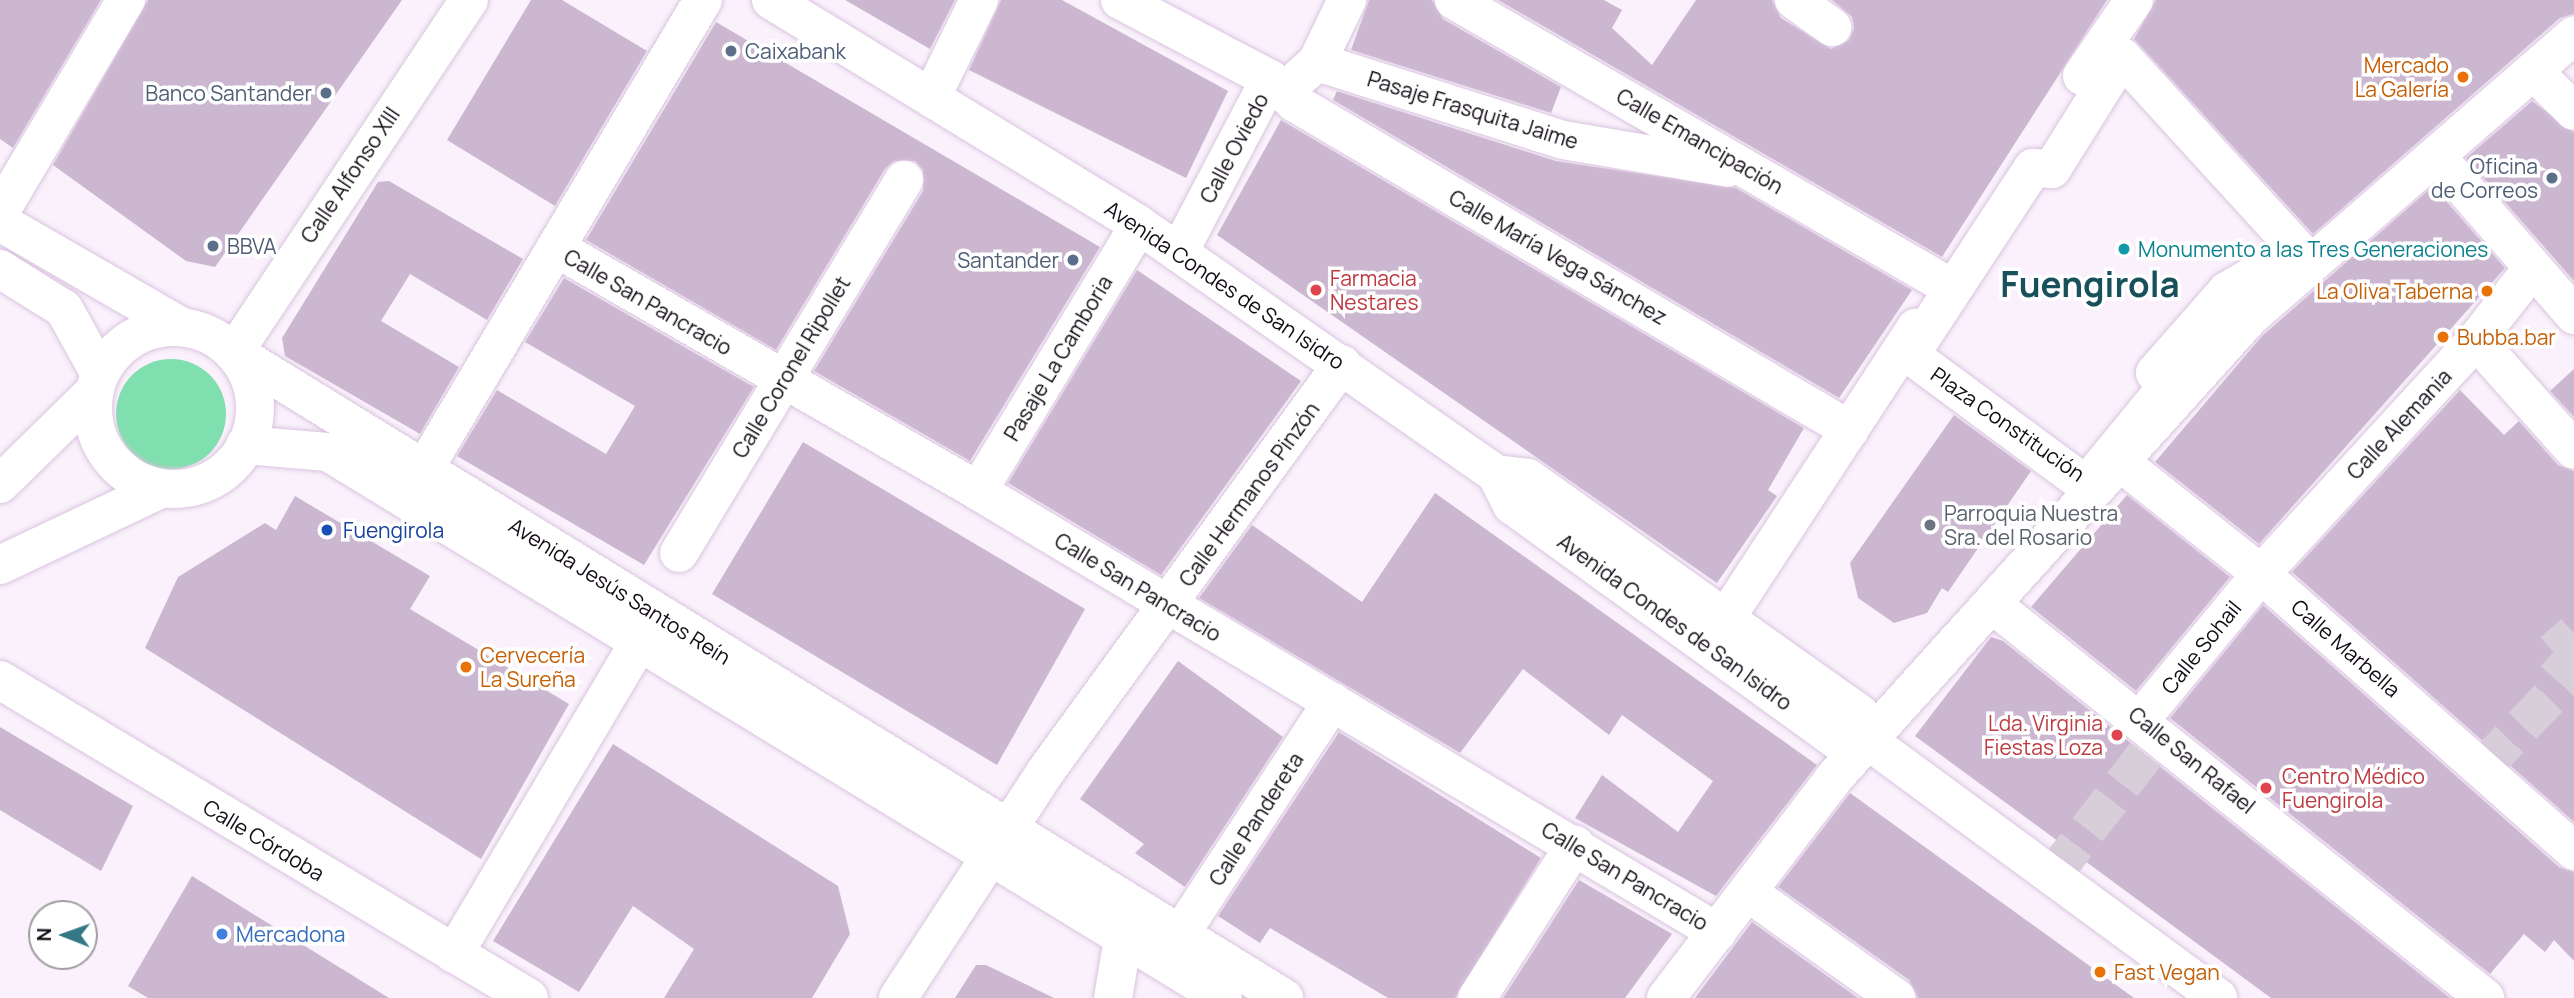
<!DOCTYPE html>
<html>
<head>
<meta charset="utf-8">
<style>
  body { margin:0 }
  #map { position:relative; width:2574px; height:998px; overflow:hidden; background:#faf1fc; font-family:Manrope,sans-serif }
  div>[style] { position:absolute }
  .green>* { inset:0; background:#80dfae }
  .round { border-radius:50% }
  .building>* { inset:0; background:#ccb7d1 }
  .minor-tunnel>* { height:38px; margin-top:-19px; transform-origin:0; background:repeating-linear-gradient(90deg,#d7ced9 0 38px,transparent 0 57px) }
  .roads { filter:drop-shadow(0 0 2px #dac4df) drop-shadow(0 0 2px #dac4df) }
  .minor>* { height:38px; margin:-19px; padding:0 19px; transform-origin:19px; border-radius:19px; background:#fff }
  .minor>.ring { margin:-19px; padding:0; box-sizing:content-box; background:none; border:38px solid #fff; border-radius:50% }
  .dots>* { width:19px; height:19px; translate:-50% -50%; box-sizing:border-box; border:4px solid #fff; border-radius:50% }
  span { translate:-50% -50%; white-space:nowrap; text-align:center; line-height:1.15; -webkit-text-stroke:7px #fff; paint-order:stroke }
  .service-label { font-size:21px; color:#4e5e75 }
  .left { translate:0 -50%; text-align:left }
  .right { translate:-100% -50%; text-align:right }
  .food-label { font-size:21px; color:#c56008 }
  .street-label { font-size:21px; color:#120b14 }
  .culture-label { font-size:21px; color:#0d838f }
  .health-label { font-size:21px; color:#be3a42 }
  .worship-label { font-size:21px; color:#5b616d }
  .transit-label { font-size:21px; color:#164399 }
  .shop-label { font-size:21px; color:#366cbe }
  .town-label { font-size:35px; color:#18515c; font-weight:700 }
  .north { position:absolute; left:28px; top:900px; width:70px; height:70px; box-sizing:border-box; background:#fff; border:2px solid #a09da1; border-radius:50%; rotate:271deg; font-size:19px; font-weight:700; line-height:28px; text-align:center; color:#120b14 }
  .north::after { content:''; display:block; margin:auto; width:24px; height:32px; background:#327885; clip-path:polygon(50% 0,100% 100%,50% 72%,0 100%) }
</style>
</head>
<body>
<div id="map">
  <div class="green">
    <i class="round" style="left:116px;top:359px;width:110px;height:110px"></i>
  </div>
  <div class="building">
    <i style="clip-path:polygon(0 0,101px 0,13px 148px,0 139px)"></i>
    <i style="clip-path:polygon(148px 0,402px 0,215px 267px,186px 261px,53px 165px)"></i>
    <i style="clip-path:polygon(531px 0,562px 0,647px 51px,555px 206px,447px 140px)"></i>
    <i style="clip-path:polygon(845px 0,955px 0,930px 49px)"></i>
    <i style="clip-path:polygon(1001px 0,1062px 0,1228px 91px,1186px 178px,969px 70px)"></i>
    <i style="clip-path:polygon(1369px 0,1432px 0,1443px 19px,1561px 87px,1551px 113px,1351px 50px)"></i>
    <i style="clip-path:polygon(1498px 0,1604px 0,1622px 10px,1612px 28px,1652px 65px,1696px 0,1772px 0,1781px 18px,1831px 49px,1849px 40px,1854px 28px,1852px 17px,1832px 0,2107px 0,1942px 257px)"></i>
    <i style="clip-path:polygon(2156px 0,2574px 0,2574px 14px,2560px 18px,2313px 234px,2134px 39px)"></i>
    <i style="clip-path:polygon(716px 22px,1100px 247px,970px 461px,814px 371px,923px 191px,923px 170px,915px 161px,894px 161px,885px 169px,776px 350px,586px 240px)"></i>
    <i style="clip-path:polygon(1337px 91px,1556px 161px,1736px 188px,1912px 290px,1839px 398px,1333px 100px)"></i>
    <i style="clip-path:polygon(2532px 101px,2574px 132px,2574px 281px,2466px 158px)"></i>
    <i style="clip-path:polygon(1281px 120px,1804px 428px,1768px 490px,1777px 496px,1717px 583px,1217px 235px)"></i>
    <i style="clip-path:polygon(389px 181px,523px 259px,487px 320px,410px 274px,381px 321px,459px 367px,420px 434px,285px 356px,282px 338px,378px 182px)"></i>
    <i style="clip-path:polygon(2433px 186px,2505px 268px,2259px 544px,2155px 462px,2262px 336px)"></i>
    <i style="clip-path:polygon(1137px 270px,1301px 381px,1161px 575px,1008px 483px)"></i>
    <i style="clip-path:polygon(564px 278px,754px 387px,644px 565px,457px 456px,497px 390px,606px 454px,635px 406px,525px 342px)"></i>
    <i style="clip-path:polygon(2574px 369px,2574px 417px,2550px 391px)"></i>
    <i style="clip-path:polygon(2460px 390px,2504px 435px,2519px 421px,2558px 465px,2574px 471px,2574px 822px,2292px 572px)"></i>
    <i style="clip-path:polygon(1954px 415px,2031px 471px,1948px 592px,1942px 588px,1927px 613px,1894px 623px,1858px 598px,1850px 563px)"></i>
    <i style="clip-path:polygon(803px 442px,1085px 609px,997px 765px,712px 594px)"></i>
    <i style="clip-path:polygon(1435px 493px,1817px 765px,1716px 896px,1575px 818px,1602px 775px,1678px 832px,1713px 781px,1622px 715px,1609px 735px,1523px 669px,1460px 753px,1199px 598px,1252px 525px,1362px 602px)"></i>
    <i style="clip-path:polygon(2127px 495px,2230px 577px,2136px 691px,2031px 607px)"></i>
    <i style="clip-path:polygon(295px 496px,430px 576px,410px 609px,569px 704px,481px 859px,145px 648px,178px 577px,265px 523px,276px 530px)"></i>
    <i style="clip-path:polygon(2263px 605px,2559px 867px,2574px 872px,2574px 961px,2554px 940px,2545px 952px,2524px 934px,2490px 974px,2170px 718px)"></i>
    <i style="clip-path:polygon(1991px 637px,2003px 641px,2450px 998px,2271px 998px,1915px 736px)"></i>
    <i style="clip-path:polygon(1178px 661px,1283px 737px,1185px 887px,1135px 853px,1144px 844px,1080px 799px)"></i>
    <i style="clip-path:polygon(0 727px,133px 806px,101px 871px,0 810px)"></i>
    <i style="clip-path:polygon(1339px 732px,1541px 858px,1455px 998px,1388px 998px,1270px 928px,1260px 943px,1218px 916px)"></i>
    <i style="clip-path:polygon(613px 744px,838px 886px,850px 934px,812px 998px,664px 998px,694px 949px,633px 906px,579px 992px,493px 941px)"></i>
    <i style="clip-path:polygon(1850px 793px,2134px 998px,1918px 998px,1909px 980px,1778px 887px)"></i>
    <i style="clip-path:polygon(192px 876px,389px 998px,148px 998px,128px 986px)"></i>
    <i style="clip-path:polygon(1579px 880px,1672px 934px,1625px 998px,1503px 998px)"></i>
    <i style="clip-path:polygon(1752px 922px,1858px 998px,1695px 998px)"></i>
    <i style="clip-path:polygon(976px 965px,986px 965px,1054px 998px,955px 998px)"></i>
  </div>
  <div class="minor-tunnel">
    <i style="left:2574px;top:633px;width:28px;rotate:138deg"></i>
    <i style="left:2553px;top:652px;width:28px;rotate:41deg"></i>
    <i style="left:2483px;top:767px;width:132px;rotate:-46.2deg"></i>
    <i style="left:2053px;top:875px;width:178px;rotate:-52.5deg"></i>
  </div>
  <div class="roads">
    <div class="minor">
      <i style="left:469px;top:0;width:423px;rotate:123.7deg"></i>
      <i style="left:234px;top:352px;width:1233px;rotate:31.6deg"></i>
      <i style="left:771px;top:0;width:431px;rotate:31.4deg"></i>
      <i style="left:1139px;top:225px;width:435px;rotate:34.9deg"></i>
      <i style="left:1496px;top:474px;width:35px;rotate:63deg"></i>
      <i style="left:1512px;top:505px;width:406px;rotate:35.9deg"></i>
      <i style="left:1841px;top:743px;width:29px;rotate:-2deg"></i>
      <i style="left:1120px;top:0;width:170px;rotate:27.8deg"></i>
      <i style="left:1270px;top:79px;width:35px;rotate:44deg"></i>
      <i style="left:1295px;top:103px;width:644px;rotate:30.51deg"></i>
      <i style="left:1454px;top:0;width:567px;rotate:30.05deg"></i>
      <i style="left:1794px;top:0;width:47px;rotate:35.4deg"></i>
      <i style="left:2122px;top:57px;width:261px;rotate:47.6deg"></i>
      <i style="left:2298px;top:250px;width:82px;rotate:150deg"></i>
      <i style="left:2227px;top:291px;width:109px;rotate:131.3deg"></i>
      <i style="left:2155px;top:373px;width:18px;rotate:38deg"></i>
      <i style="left:2169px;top:384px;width:131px;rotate:129.4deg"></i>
      <i style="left:2086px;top:485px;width:219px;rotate:-143.5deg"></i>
      <i style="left:1910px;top:355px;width:224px;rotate:-56.7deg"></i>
      <i style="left:2033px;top:168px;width:19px;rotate:3deg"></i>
      <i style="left:2052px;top:169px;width:132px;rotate:-58deg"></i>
      <i style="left:1317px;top:62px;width:258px;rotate:17.6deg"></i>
      <i style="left:1563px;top:140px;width:167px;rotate:9.6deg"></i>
      <i style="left:2533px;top:71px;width:57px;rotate:44.3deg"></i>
      <i style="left:2082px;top:76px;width:92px;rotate:-55.6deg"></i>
      <i style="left:1300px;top:77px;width:23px;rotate:-41deg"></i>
      <i style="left:1317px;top:62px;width:69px;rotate:-64.2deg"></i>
      <i style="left:932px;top:96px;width:107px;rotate:-63.9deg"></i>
      <i style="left:2436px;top:156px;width:211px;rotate:49deg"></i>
      <i style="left:0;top:212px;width:247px;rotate:-59.3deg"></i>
      <i style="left:0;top:222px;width:210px;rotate:30deg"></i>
      <i style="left:556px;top:248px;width:487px;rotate:29.9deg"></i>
      <i style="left:978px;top:491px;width:861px;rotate:30.83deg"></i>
      <i style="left:1179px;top:252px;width:195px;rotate:-62.3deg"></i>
      <i style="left:0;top:269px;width:75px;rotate:32deg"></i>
      <i style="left:64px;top:309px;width:74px;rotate:61deg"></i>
      <i class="ring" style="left:93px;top:327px;width:124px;height:124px"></i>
      <i style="left:2476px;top:340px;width:147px;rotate:48.3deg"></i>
      <i style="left:245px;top:445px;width:83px;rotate:4.8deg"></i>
      <i style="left:328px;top:452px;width:1048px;rotate:31.39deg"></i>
      <i style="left:2111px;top:455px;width:191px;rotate:38.4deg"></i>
      <i style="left:2261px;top:574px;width:418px;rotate:41.5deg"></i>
      <i style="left:423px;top:471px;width:548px;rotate:-59.27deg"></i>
      <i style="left:1496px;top:474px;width:32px;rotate:7deg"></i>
      <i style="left:1528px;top:478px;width:407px;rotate:35.4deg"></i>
      <i style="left:1860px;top:714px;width:30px;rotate:70deg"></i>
      <i style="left:1870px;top:742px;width:432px;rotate:36.3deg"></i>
      <i style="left:0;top:484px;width:132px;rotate:-44.4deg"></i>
      <i style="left:978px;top:491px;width:311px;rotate:-58.8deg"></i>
      <i style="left:679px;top:553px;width:436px;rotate:-58.9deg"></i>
      <i style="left:0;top:565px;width:176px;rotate:-25.3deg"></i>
      <i style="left:1993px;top:605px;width:630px;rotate:38.62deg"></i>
      <i style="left:1726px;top:618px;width:347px;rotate:-56.8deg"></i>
      <i style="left:0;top:680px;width:617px;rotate:31.01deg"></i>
      <i style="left:2141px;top:719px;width:188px;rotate:-50.4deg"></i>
      <i style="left:2261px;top:574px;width:318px;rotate:-47.4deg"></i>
      <i style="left:2476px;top:340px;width:90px;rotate:-51.7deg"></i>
      <i style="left:1749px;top:893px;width:181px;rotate:35.5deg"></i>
      <i style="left:1179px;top:936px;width:280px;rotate:-56.8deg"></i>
      <i style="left:454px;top:954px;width:363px;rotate:-59.3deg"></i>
      <i style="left:898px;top:998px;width:271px;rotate:-56.9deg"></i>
      <i style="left:1046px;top:771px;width:503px;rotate:-53.97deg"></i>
      <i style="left:1113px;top:998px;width:60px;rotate:-80.4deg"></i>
      <i style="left:1477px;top:998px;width:182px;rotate:-57.4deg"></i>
      <i style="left:1666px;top:998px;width:277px;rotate:-52.6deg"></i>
      <i style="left:1834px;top:778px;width:620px;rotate:-47.94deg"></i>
      <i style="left:2249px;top:318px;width:431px;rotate:-41deg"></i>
    </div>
  </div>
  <div class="dots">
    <i style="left:731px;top:51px;background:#5c6f8a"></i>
    <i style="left:2463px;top:77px;background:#e8710a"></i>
    <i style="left:326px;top:93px;background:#5c6f8a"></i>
    <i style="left:2552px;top:178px;background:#5c6f8a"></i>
    <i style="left:213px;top:246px;background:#5c6f8a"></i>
    <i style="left:2124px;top:249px;background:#0f9aa8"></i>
    <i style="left:1073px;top:260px;background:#5c6f8a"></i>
    <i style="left:1316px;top:290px;background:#e0444e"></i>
    <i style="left:2487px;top:291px;background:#e8710a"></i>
    <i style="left:2443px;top:337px;background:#e8710a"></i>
    <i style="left:1930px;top:525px;background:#6b7280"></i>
    <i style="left:327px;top:530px;background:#1a4fb4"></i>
    <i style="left:466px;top:667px;background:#e8710a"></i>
    <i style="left:2117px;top:735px;background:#e0444e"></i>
    <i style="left:2266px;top:788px;background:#e0444e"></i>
    <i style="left:222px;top:934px;background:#3f7fe0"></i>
    <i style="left:2100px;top:972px;background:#e8710a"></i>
  </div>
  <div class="service-label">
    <span class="left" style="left:745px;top:51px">Caixabank</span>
    <span class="right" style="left:312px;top:93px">Banco Santander</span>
    <span class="right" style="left:2538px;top:178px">Oficina<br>de Correos</span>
    <span class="left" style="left:227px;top:246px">BBVA</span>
    <span class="right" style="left:1059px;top:260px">Santander</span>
  </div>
  <div class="food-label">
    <span class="right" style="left:2449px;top:77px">Mercado<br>La Galería</span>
    <span class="right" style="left:2473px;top:291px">La Oliva Taberna</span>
    <span class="left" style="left:2457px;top:337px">Bubba.bar</span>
    <span class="left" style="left:480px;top:667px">Cervecería<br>La Sureña</span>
    <span class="left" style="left:2114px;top:972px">Fast Vegan</span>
  </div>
  <div class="street-label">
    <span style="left:1473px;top:110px;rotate:17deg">Pasaje Frasquita Jaime</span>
    <span style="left:1700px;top:141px;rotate:30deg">Calle Emancipación</span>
    <span style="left:1234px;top:148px;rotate:-62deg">Calle Oviedo</span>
    <span style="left:350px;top:175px;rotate:-56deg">Calle Alfonso XIII</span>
    <span style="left:1558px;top:257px;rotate:30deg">Calle María Vega Sánchez</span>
    <span style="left:1225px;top:285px;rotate:34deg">Avenida Condes de San Isidro</span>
    <span style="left:648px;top:302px;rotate:30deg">Calle San Pancracio</span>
    <span style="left:1058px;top:358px;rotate:-59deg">Pasaje La Camboria</span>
    <span style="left:791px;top:367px;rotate:-59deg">Calle Coronel Ripollet</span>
    <span style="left:2008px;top:424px;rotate:35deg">Plaza Constitución</span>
    <span style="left:2399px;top:424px;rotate:-47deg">Calle Alemania</span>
    <span style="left:1249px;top:494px;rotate:-54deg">Calle Hermanos Pinzón</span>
    <span style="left:1138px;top:587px;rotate:31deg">Calle San Pancracio</span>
    <span style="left:620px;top:591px;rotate:32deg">Avenida Jesús Santos Reín</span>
    <span style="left:1675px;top:622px;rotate:36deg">Avenida Condes de San Isidro</span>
    <span style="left:2201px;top:647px;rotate:-51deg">Calle Sohail</span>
    <span style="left:2346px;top:648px;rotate:41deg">Calle Marbella</span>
    <span style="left:2192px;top:760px;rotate:39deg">Calle San Rafael</span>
    <span style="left:1256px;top:819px;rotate:-57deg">Calle Pandereta</span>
    <span style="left:264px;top:840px;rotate:31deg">Calle Córdoba</span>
    <span style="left:1625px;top:876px;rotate:31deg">Calle San Pancracio</span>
  </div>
  <div class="culture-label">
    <span class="left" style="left:2138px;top:249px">Monumento a las Tres Generaciones</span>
  </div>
  <div class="health-label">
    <span class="left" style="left:1330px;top:290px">Farmacia<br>Nestares</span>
    <span class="right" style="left:2103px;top:735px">Lda. Virginia<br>Fiestas Loza</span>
    <span class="left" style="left:2282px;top:788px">Centro Médico<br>Fuengirola</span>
  </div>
  <div class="worship-label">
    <span class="left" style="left:1944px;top:525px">Parroquia Nuestra<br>Sra. del Rosario</span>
  </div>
  <div class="transit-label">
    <span class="left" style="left:343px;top:530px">Fuengirola</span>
  </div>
  <div class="shop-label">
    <span class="left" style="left:236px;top:934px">Mercadona</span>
  </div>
  <div class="town-label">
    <span style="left:2090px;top:284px">Fuengirola</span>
  </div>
  <div class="north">N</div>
</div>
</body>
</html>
